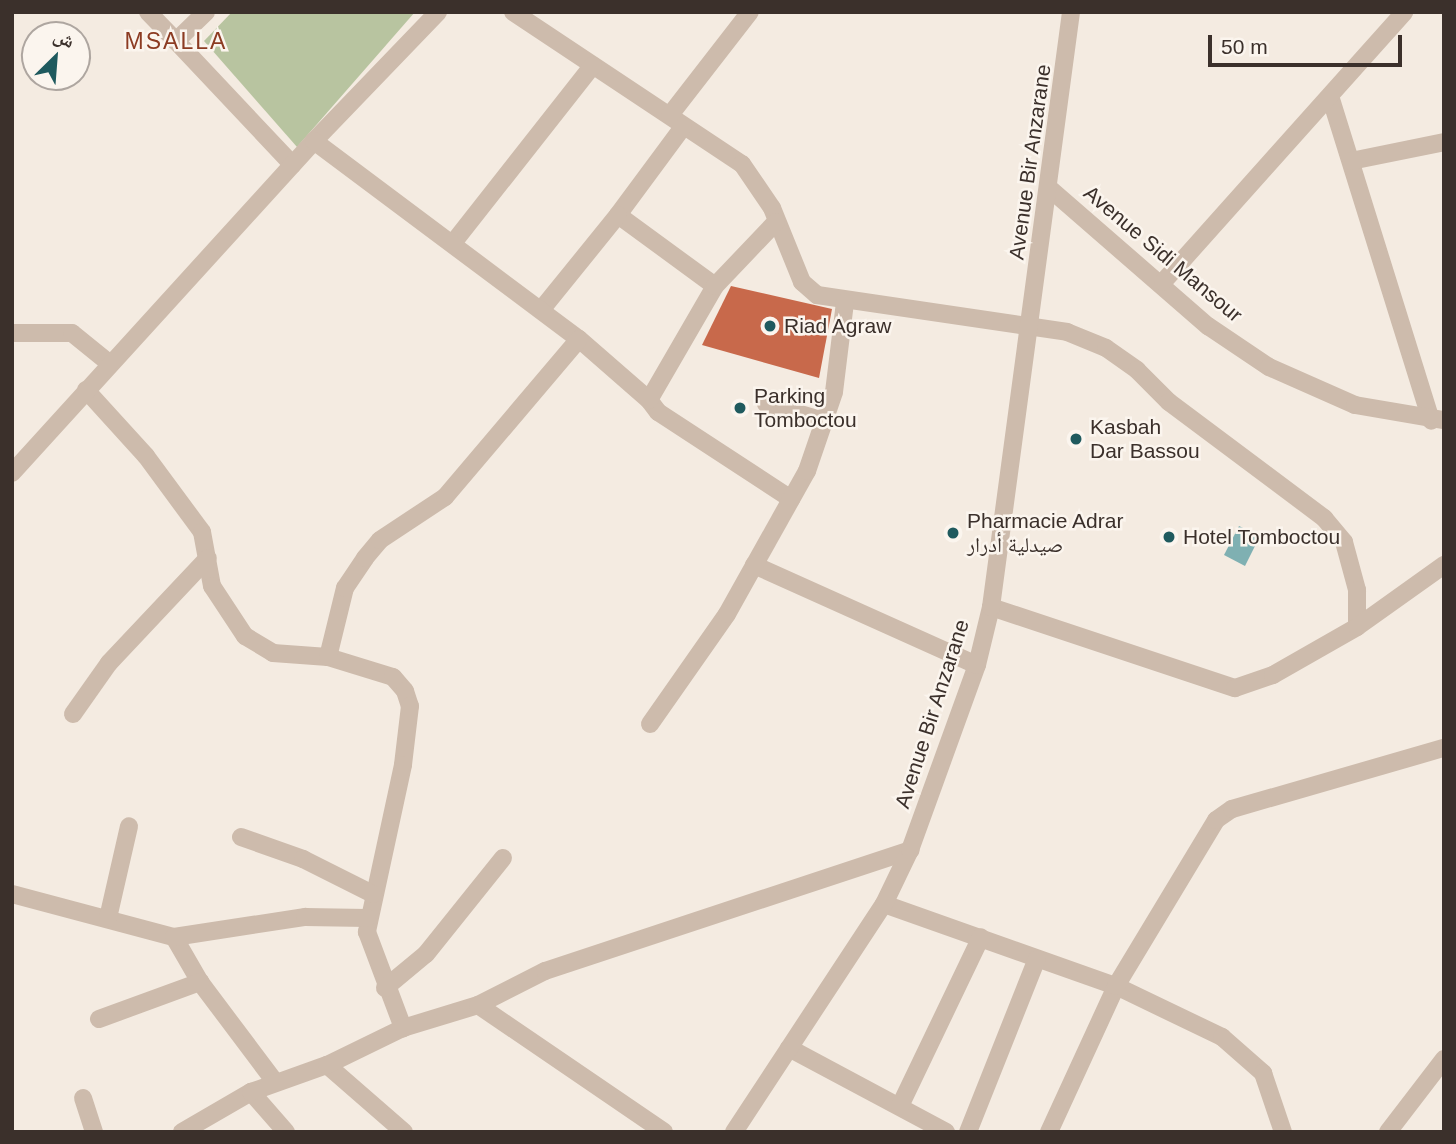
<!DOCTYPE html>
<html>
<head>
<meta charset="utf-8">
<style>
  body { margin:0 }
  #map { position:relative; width:1456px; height:1144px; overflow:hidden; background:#f4ebe1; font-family:Helvetica,"Noto Naskh Arabic",sans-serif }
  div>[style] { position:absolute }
  .green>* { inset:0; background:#b8c4a0 }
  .water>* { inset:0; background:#7fb0b2 }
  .building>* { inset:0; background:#c8694b }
  .minor>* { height:18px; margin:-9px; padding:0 9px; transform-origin:9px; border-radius:9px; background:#cdbbac }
  .dots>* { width:19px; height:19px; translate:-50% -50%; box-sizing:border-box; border:4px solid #fbf5ee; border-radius:50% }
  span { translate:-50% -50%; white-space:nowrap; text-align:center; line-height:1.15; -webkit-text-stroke:5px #fbf5ee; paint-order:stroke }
  .street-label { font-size:21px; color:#3b302b }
  .poi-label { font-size:21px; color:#3b302b }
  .left { translate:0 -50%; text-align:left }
  .neighbourhood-label { font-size:23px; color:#8c3b22; letter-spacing:2px }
  .frame { position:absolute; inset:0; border:14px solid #3b302b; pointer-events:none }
  .north { position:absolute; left:21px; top:21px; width:70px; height:70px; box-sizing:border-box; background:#fbf5ee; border:2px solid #aea6a0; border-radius:50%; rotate:25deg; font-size:19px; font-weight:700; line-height:28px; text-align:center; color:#3b302b }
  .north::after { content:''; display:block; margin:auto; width:24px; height:32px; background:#1f5a5e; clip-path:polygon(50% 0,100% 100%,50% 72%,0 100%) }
  .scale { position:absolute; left:1208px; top:35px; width:194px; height:32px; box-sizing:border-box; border:4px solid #3b302b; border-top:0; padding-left:9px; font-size:21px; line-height:24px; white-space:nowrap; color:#3b302b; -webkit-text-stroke:5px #fbf5ee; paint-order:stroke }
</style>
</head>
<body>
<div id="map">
  <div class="green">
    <i style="clip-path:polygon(232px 12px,415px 12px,297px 147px,204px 41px)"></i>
  </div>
  <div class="water">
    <i style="clip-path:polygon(1239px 526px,1260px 536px,1245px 566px,1224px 555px)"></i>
  </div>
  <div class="building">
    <i style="clip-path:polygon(731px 286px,832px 309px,819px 378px,702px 345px)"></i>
  </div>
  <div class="minor">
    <i style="left:148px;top:12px;width:40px;rotate:46deg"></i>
    <i style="left:206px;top:12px;width:42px;rotate:136deg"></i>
    <i style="left:176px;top:41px;width:170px;rotate:46.7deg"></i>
    <i style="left:513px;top:12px;width:275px;rotate:33.6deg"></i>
    <i style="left:742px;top:164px;width:53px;rotate:55.7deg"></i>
    <i style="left:772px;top:208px;width:80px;rotate:67.9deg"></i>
    <i style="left:802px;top:282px;width:20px;rotate:41deg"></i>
    <i style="left:817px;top:295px;width:253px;rotate:8.4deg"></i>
    <i style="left:1067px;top:332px;width:42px;rotate:22.3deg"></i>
    <i style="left:1106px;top:348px;width:38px;rotate:35deg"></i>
    <i style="left:1137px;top:370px;width:45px;rotate:45deg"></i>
    <i style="left:1169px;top:402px;width:194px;rotate:36.8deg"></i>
    <i style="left:1324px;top:518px;width:31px;rotate:50deg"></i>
    <i style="left:1344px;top:542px;width:50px;rotate:74.8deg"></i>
    <i style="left:1357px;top:590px;width:37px;rotate:90deg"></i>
    <i style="left:1330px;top:96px;width:340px;rotate:72.7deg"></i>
    <i style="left:670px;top:115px;width:130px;rotate:-52.2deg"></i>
    <i style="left:683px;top:127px;width:109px;rotate:126.5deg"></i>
    <i style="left:618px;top:215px;width:120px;rotate:36.2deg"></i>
    <i style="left:314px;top:141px;width:179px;rotate:-46.1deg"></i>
    <i style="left:1351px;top:161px;width:95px;rotate:-11.5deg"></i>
    <i style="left:1049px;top:188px;width:211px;rotate:41deg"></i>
    <i style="left:1208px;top:326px;width:73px;rotate:33.9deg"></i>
    <i style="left:1269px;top:367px;width:94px;rotate:23.8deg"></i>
    <i style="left:1355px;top:405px;width:90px;rotate:9.6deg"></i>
    <i style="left:453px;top:243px;width:226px;rotate:-51.8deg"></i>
    <i style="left:1163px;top:282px;width:362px;rotate:-48.2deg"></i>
    <i style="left:541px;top:310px;width:122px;rotate:-51deg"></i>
    <i style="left:12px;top:333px;width:60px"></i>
    <i style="left:72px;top:333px;width:46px;rotate:38.9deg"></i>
    <i style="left:86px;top:390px;width:89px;rotate:47.7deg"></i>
    <i style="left:146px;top:456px;width:94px;rotate:53.6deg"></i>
    <i style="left:202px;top:532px;width:55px;rotate:79.5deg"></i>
    <i style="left:212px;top:586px;width:60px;rotate:56.6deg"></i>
    <i style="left:245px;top:636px;width:33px;rotate:31deg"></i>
    <i style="left:273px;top:653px;width:55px;rotate:4.2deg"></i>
    <i style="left:328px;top:657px;width:68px;rotate:17.1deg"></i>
    <i style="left:393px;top:677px;width:18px;rotate:49deg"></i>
    <i style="left:405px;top:691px;width:16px;rotate:72deg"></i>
    <i style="left:410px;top:706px;width:59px;rotate:96.8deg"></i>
    <i style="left:403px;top:765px;width:171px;rotate:102.2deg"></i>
    <i style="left:367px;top:932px;width:103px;rotate:69.4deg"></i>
    <i style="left:649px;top:400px;width:15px;rotate:53deg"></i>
    <i style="left:658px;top:412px;width:159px;rotate:33.2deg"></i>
    <i style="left:766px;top:404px;width:60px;rotate:16.3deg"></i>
    <i style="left:12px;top:473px;width:449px;rotate:-47.7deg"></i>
    <i style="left:314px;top:141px;width:331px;rotate:36.8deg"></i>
    <i style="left:579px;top:339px;width:93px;rotate:41.1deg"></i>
    <i style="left:649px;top:400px;width:132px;rotate:-59.9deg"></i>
    <i style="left:715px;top:286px;width:88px;rotate:-46.4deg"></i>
    <i style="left:754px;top:565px;width:244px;rotate:24.2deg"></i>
    <i style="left:991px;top:607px;width:257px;rotate:18.4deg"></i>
    <i style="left:1235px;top:688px;width:40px;rotate:-18.9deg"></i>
    <i style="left:1273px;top:675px;width:97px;rotate:-29.7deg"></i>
    <i style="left:1357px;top:627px;width:107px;rotate:-35.5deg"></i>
    <i style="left:328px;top:657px;width:71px;rotate:-76.2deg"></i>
    <i style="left:345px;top:588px;width:36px;rotate:-56deg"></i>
    <i style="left:365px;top:558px;width:23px;rotate:-50deg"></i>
    <i style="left:380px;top:540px;width:78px;rotate:-33.5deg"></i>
    <i style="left:445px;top:497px;width:207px;rotate:-49.7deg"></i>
    <i style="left:73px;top:714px;width:62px;rotate:-54.8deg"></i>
    <i style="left:109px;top:663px;width:144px;rotate:-46.7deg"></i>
    <i style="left:650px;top:724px;width:134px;rotate:-55deg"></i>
    <i style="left:727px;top:614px;width:164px;rotate:-60.8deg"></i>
    <i style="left:807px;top:471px;width:83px;rotate:-71.1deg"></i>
    <i style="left:834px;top:392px;width:90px;rotate:-83deg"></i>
    <i style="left:241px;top:837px;width:66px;rotate:19.5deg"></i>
    <i style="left:303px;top:859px;width:78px;rotate:26.6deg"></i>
    <i style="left:12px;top:894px;width:168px;rotate:14.9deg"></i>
    <i style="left:174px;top:937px;width:52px;rotate:60deg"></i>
    <i style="left:200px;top:982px;width:125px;rotate:53.1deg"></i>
    <i style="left:884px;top:904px;width:246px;rotate:19.5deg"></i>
    <i style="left:1116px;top:986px;width:118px;rotate:25.7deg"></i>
    <i style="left:1222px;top:1037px;width:55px;rotate:41.3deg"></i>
    <i style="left:1263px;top:1073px;width:62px;rotate:71.3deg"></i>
    <i style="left:108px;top:918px;width:94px;rotate:-77.1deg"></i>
    <i style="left:174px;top:937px;width:133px;rotate:-8.7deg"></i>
    <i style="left:305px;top:917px;width:62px;rotate:0.9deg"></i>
    <i style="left:385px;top:988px;width:53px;rotate:-39.7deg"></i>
    <i style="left:426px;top:954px;width:123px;rotate:-51.3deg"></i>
    <i style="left:478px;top:1005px;width:225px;rotate:34.3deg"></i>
    <i style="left:99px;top:1019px;width:108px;rotate:-20.1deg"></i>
    <i style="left:789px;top:1048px;width:178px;rotate:28.1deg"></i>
    <i style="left:327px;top:1065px;width:102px;rotate:41deg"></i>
    <i style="left:251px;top:1092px;width:53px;rotate:48.8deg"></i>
    <i style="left:83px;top:1098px;width:36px;rotate:72deg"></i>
    <i style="left:900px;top:1106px;width:187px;rotate:-64.4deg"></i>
    <i style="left:182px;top:1132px;width:80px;rotate:-30.1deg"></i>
    <i style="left:251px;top:1092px;width:81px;rotate:-19.6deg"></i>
    <i style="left:327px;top:1065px;width:85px;rotate:-26deg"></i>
    <i style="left:403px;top:1028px;width:78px;rotate:-17deg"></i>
    <i style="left:478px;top:1005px;width:75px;rotate:-26.9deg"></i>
    <i style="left:545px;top:971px;width:385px;rotate:-18.3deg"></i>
    <i style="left:734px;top:1132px;width:273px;rotate:-56.7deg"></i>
    <i style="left:884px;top:904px;width:60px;rotate:-64.3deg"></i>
    <i style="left:910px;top:850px;width:197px;rotate:-70.1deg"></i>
    <i style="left:977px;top:665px;width:60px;rotate:-76.4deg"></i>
    <i style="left:991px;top:607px;width:600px;rotate:-82.34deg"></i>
    <i style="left:968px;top:1132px;width:186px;rotate:-68.3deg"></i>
    <i style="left:1049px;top:1132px;width:161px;rotate:-65.3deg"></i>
    <i style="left:1116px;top:986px;width:194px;rotate:-58.9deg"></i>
    <i style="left:1216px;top:820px;width:19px;rotate:-35deg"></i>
    <i style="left:1232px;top:809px;width:221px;rotate:-16.1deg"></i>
    <i style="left:1388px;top:1132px;width:92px;rotate:-52.5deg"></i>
  </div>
  <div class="dots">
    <i style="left:770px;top:326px;background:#1f5a5e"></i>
    <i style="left:740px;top:408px;background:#1f5a5e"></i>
    <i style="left:1076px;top:439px;background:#1f5a5e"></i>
    <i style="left:953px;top:533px;background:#1f5a5e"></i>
    <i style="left:1169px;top:537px;background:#1f5a5e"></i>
  </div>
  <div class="street-label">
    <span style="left:1030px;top:162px;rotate:-82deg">Avenue Bir Anzarane</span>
    <span style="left:1163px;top:254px;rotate:40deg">Avenue Sidi Mansour</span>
    <span style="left:932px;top:714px;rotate:-72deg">Avenue Bir Anzarane</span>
  </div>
  <div class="poi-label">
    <span class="left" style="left:784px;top:326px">Riad Agraw</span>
    <span class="left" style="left:754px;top:408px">Parking<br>Tomboctou</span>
    <span class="left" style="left:1090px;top:439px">Kasbah<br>Dar Bassou</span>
    <span class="left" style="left:967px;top:533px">Pharmacie Adrar<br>صيدلية أدرار</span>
    <span class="left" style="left:1183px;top:537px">Hotel Tomboctou</span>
  </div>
  <div class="neighbourhood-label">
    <span style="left:176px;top:41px">MSALLA</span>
  </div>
  <div class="frame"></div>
  <div class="north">ش</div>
  <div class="scale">50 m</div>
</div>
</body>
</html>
